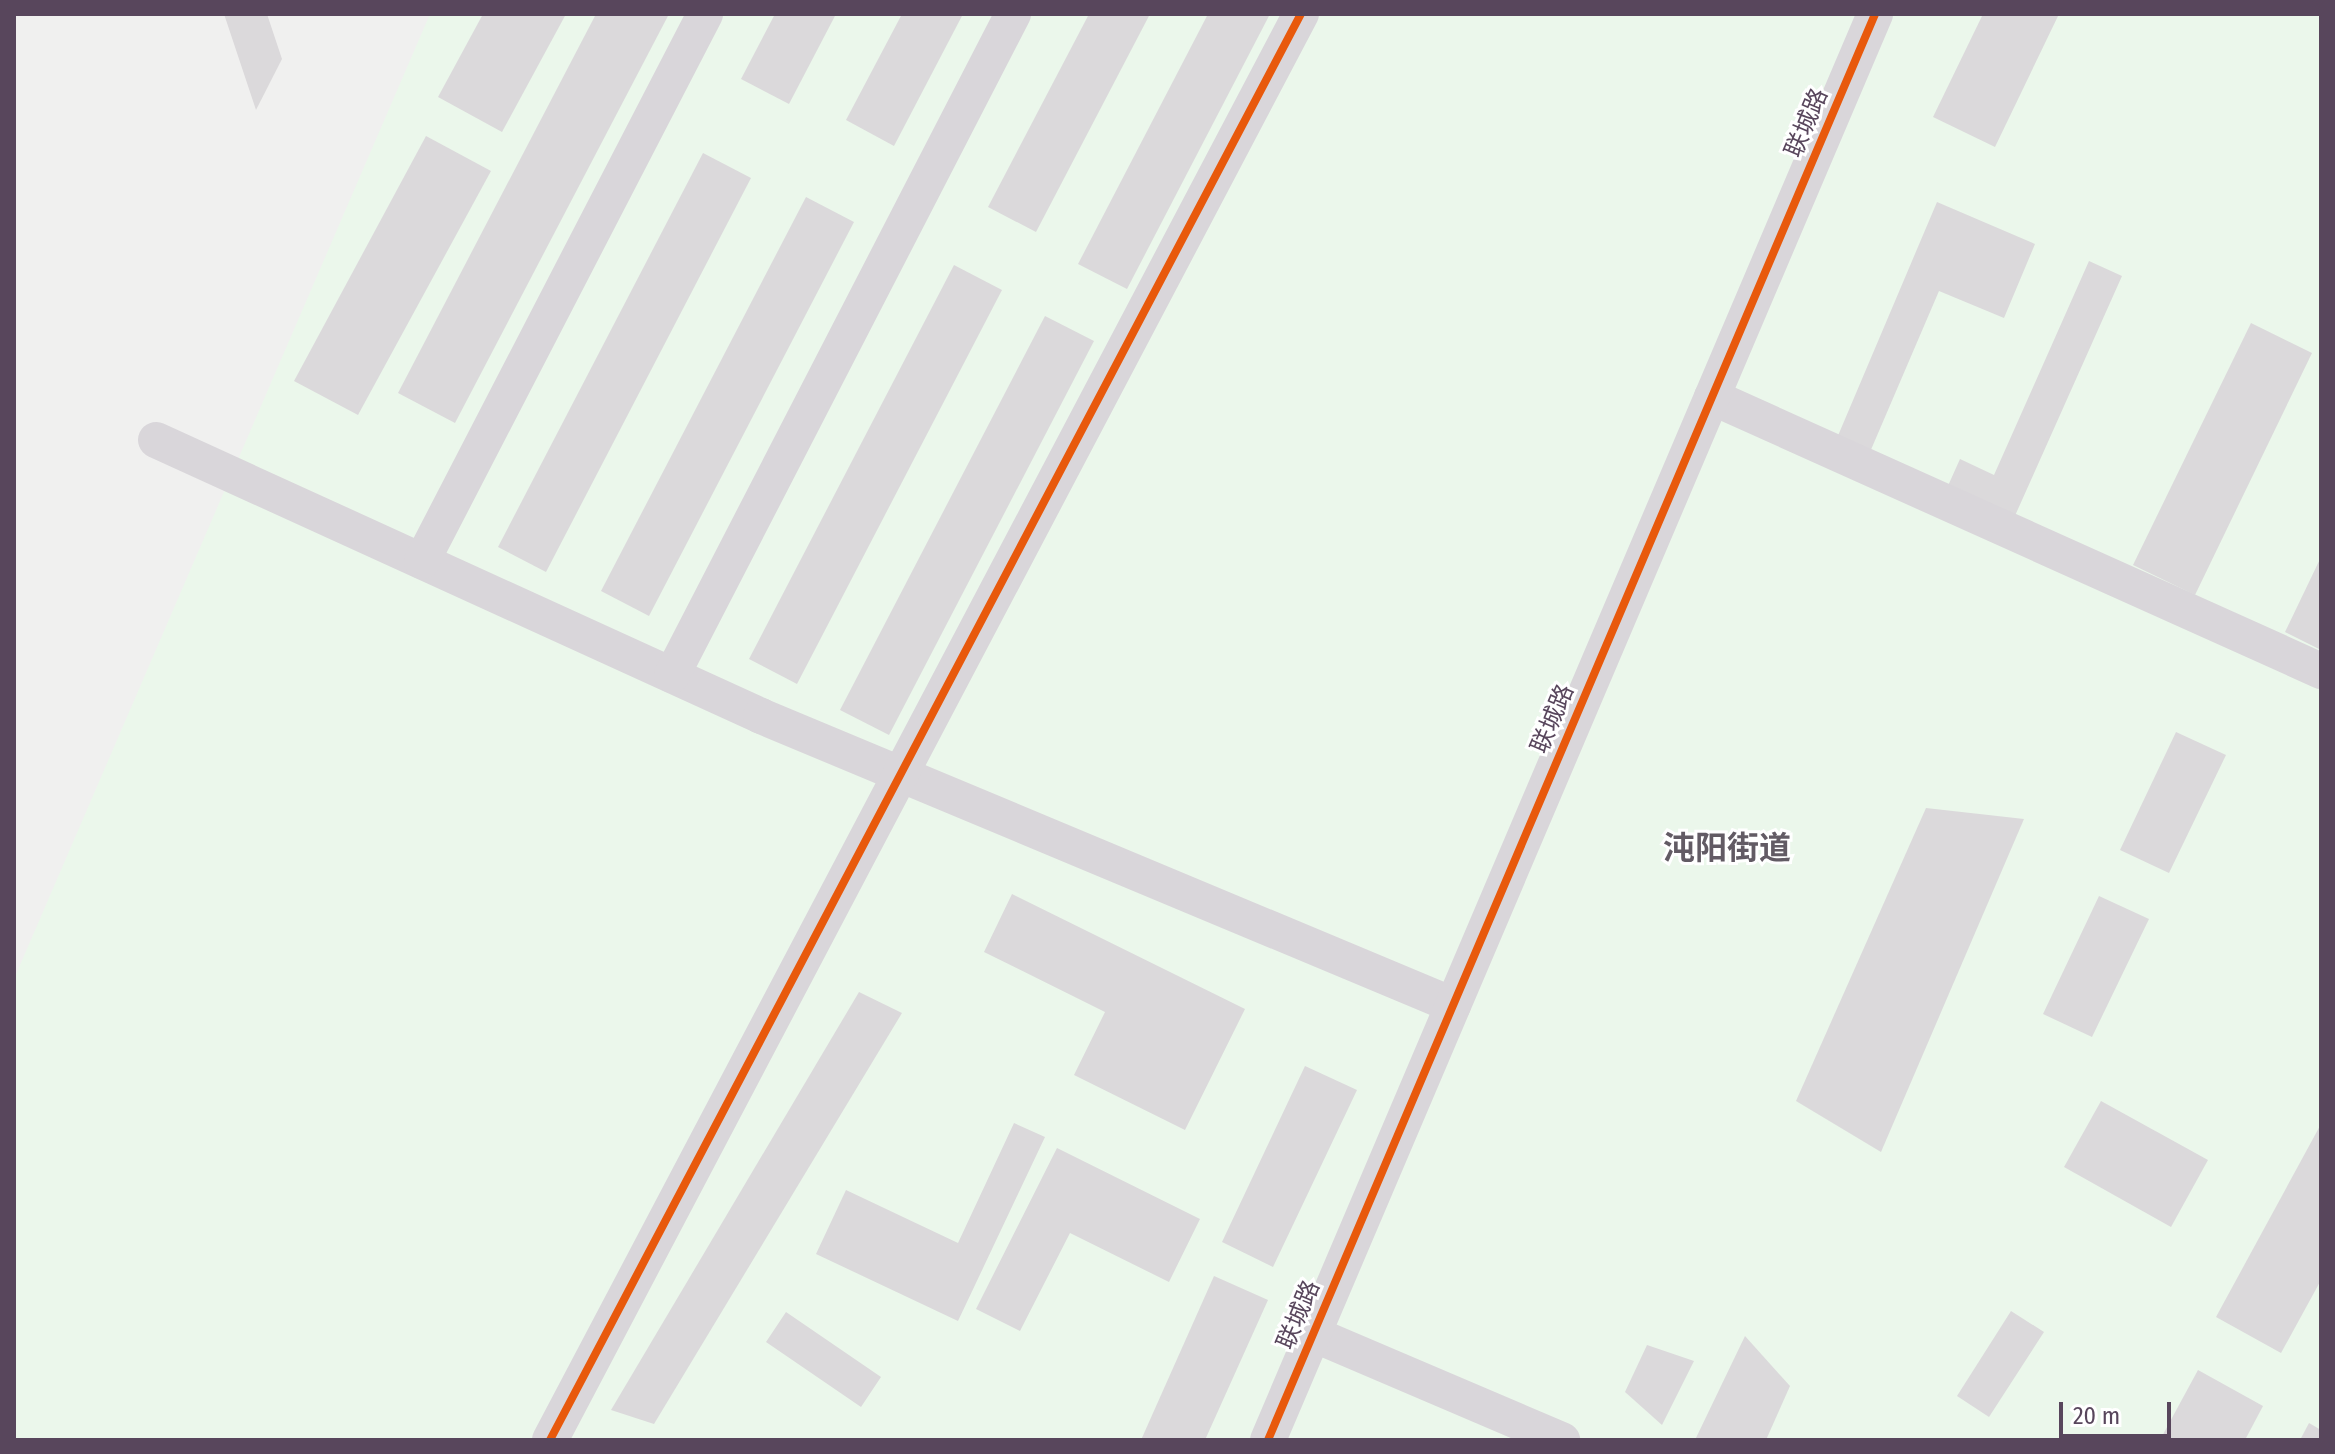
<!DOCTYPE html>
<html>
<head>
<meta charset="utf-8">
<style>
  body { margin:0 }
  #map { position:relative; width:2335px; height:1454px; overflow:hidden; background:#f0f0ef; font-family:"Fira Sans Condensed","Noto Sans SC",sans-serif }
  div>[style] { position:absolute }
  .commercial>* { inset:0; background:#ebf7eb }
  .building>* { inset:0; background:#dbd9db }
  .street>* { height:36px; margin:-18px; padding:0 18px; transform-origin:18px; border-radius:18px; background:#d9d6da }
  .cycleway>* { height:8px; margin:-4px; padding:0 4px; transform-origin:4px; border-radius:4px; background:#e8590c }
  span { translate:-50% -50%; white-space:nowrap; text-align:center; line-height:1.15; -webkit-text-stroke:6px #fff; paint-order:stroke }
  .street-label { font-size:24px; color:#58465c }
  .district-label { font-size:32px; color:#625b64; font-weight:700 }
  .frame { position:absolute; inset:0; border:16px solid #58465c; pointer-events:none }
  .scale { position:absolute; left:2059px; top:1402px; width:112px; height:36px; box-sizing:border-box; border:4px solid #58465c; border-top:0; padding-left:10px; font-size:24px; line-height:28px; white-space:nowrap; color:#58465c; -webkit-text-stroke:6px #fff; paint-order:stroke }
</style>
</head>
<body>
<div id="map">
  <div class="commercial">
    <i style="clip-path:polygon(430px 14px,2321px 14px,2321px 1440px,14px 1440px,14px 979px)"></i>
  </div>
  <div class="building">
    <i style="clip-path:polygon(224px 14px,267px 14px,282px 59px,256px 110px)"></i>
    <i style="clip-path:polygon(483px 14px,566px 14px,502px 132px,438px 97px)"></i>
    <i style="clip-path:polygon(596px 14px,669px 14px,455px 423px,398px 393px)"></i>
    <i style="clip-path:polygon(775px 14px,836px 14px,789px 104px,741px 79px)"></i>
    <i style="clip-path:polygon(902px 14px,963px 14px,894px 146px,846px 120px)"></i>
    <i style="clip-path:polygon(1089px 14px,1150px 14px,1036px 232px,988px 207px)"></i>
    <i style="clip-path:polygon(1208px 14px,1270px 14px,1127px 289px,1078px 264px)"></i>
    <i style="clip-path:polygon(1983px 14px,2059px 14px,1995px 147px,1933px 117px)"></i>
    <i style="clip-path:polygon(426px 136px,491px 171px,358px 415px,294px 381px)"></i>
    <i style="clip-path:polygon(703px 153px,751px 178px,546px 572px,498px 547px)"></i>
    <i style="clip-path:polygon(806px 197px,854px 222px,649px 616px,601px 591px)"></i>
    <i style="clip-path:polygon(1937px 202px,2035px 244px,2004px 318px,1939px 291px,1870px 452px,1837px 438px)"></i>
    <i style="clip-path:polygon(2089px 261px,2122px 276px,2014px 518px,1947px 488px,1960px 459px,1994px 475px)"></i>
    <i style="clip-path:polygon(954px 265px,1002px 290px,797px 684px,749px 659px)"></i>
    <i style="clip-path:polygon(1045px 316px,1094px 341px,889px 735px,840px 710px)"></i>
    <i style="clip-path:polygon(2251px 323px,2312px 353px,2195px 595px,2133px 565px)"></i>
    <i style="clip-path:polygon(2321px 557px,2321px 650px,2285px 632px)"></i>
    <i style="clip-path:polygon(2176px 732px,2226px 755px,2169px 873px,2120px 850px)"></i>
    <i style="clip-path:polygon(1926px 808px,2024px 819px,1881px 1152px,1796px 1101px)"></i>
    <i style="clip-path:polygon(1012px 894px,1245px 1009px,1185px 1130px,1074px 1075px,1105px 1012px,984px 952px)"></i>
    <i style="clip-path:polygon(2099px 896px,2149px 919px,2092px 1037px,2043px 1014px)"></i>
    <i style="clip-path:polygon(859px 992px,902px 1013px,654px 1424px,611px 1410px)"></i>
    <i style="clip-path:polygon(1305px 1066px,1357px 1090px,1273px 1267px,1222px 1242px)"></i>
    <i style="clip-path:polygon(2101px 1101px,2208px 1160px,2171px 1227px,2064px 1167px)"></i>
    <i style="clip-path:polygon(1014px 1123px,1045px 1137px,958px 1321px,816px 1254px,846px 1190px,958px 1243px)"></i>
    <i style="clip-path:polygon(2321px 1124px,2321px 1280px,2281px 1353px,2216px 1317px)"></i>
    <i style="clip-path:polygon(1057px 1148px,1200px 1219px,1169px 1282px,1070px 1233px,1020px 1331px,976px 1309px)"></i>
    <i style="clip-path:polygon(1214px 1276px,1268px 1300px,1205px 1440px,1141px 1440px)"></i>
    <i style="clip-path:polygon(2011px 1311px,2044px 1332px,1989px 1417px,1957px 1396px)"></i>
    <i style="clip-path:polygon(786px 1312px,881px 1377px,861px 1407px,766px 1342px)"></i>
    <i style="clip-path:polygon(1745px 1336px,1790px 1386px,1766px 1440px,1695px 1440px)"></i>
    <i style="clip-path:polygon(1647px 1345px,1694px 1361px,1662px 1425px,1625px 1392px)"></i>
    <i style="clip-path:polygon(2198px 1370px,2263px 1406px,2245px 1440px,2160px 1440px)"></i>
    <i style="clip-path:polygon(2309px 1423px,2321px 1430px,2321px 1440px,2300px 1440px)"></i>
  </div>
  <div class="street">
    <i style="left:1712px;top:397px;width:668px;rotate:24.22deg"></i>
    <i style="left:156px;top:440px;width:665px;rotate:24.52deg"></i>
    <i style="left:761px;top:716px;width:750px;rotate:22.67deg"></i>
    <i style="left:422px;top:561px;width:616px;rotate:-62.64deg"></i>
    <i style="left:672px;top:675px;width:744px;rotate:-62.71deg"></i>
    <i style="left:1313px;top:1334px;width:271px;rotate:23.1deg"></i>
    <i style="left:550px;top:1440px;width:1612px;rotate:-62.23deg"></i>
    <i style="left:1268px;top:1440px;width:1550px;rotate:-66.94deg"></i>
  </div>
  <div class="cycleway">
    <i style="left:550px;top:1440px;width:1612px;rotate:-62.23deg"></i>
    <i style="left:1268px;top:1440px;width:1550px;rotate:-66.94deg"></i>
  </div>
  <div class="street-label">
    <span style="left:1807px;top:123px;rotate:-67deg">联城路</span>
    <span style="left:1553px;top:719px;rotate:-67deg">联城路</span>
    <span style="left:1299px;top:1315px;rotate:-67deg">联城路</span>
  </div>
  <div class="district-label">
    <span style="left:1727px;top:848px">沌阳街道</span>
  </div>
  <div class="frame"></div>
  <div class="scale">20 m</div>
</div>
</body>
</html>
